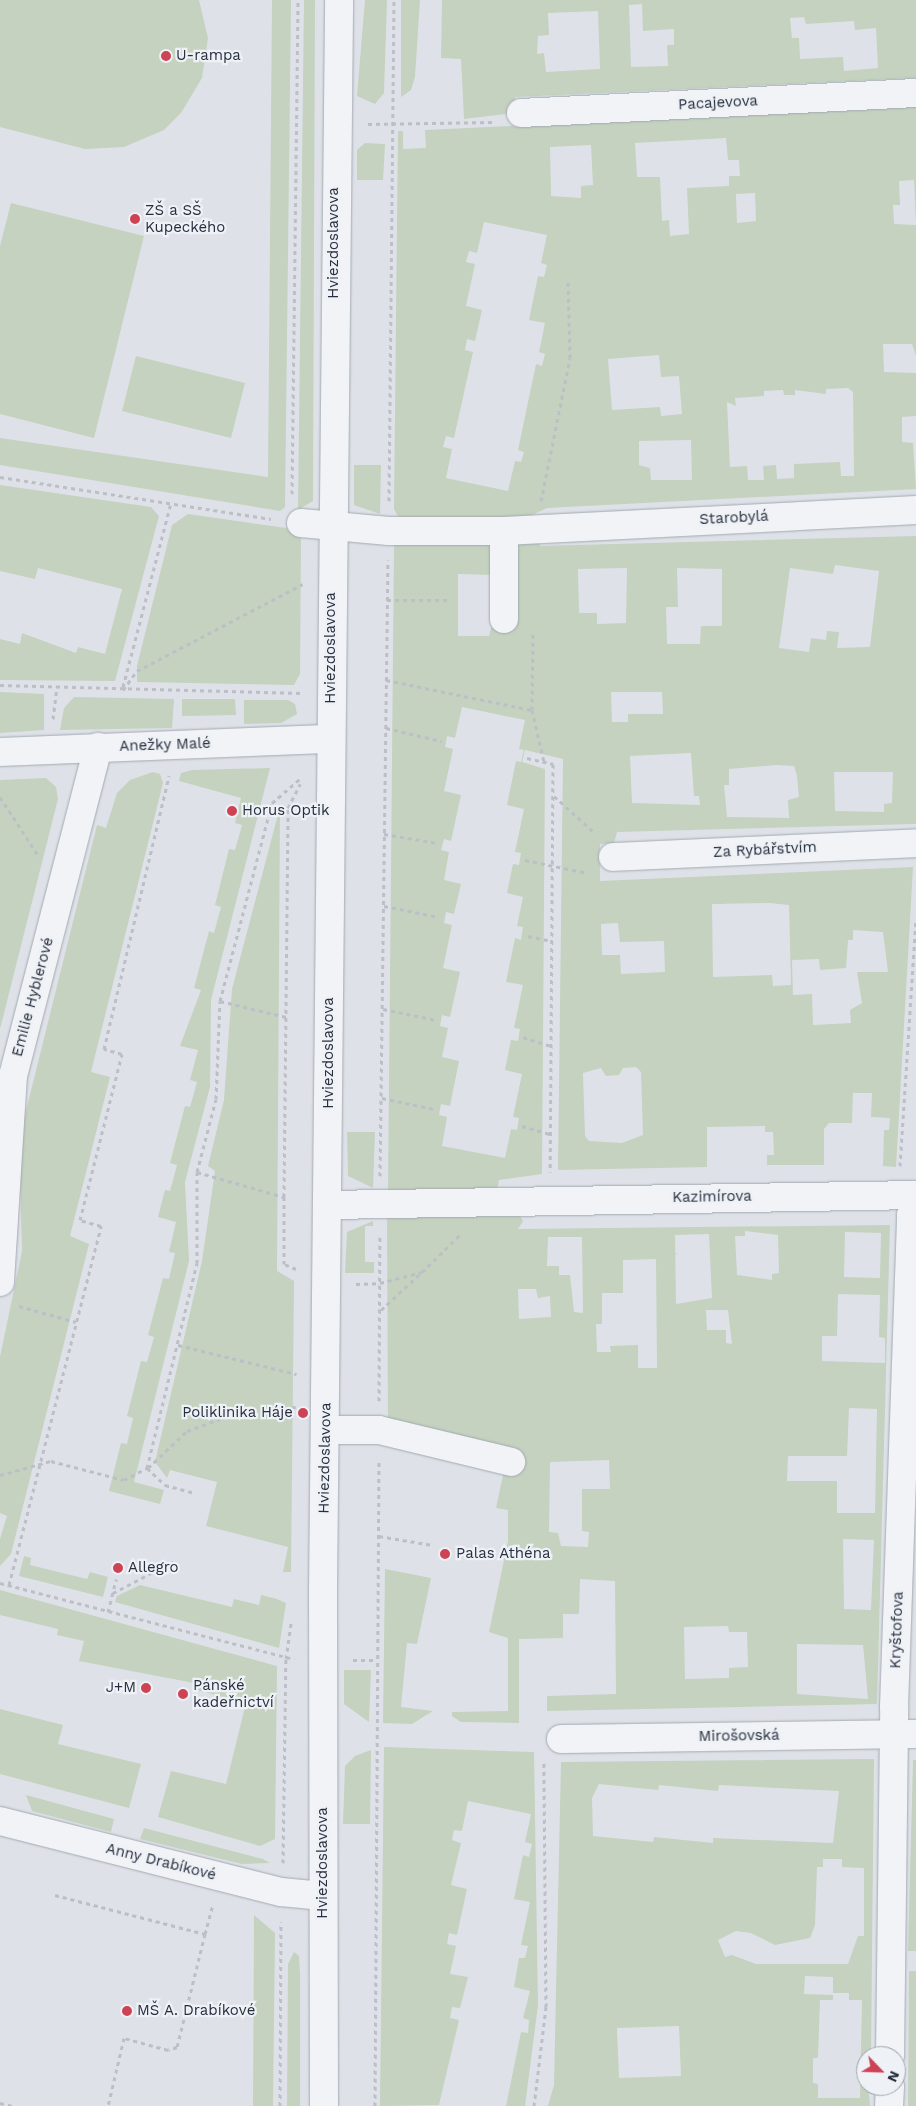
<!DOCTYPE html>
<html>
<head>
<meta charset="utf-8">
<style>
  body { margin:0 }
  #map { position:relative; width:916px; height:2106px; overflow:hidden; background:#dee2e8; font-family:"Work Sans",sans-serif }
  div>[style] { position:absolute }
  .green>* { inset:0; background:#c4d2bf }
  .path>* { height:3px; margin-top:-1.5px; transform-origin:0; background:repeating-linear-gradient(90deg,#bcc0c6 0 4px,transparent 0 8px) }
  .roads { filter:drop-shadow(0 0 1px #a3a9b2) drop-shadow(0 0 1px #a3a9b2) }
  .minor>* { height:28px; margin:-14px; padding:0 14px; transform-origin:14px; border-radius:14px; background:#f1f3f6 }
  .dots>* { width:14px; height:14px; translate:-50% -50%; box-sizing:border-box; border:2px solid #eef1f5; border-radius:50% }
  span { translate:-50% -50%; white-space:nowrap; text-align:center; line-height:1.15; -webkit-text-stroke:4.5px #eef1f5; paint-order:stroke }
  .poi-label { font-size:15px; color:#272f3f }
  .left { translate:0 -50%; text-align:left }
  .right { translate:-100% -50%; text-align:right }
  .street-label { font-size:15px; color:#272f3f }
  .north { position:absolute; left:856px; top:2046px; width:50px; height:50px; box-sizing:border-box; background:#eef1f5; border:1px solid #9ea3ac; border-radius:50%; rotate:114deg; font-size:14px; font-weight:700; line-height:20px; text-align:center; color:#272f3f }
  .north::after { content:''; display:block; margin:auto; width:18px; height:22px; background:#cd4354; clip-path:polygon(50% 0,100% 100%,50% 72%,0 100%) }
</style>
</head>
<body>
<div id="map">
  <div class="green">
    <i style="clip-path:polygon(0 0,199px 0,208px 38px,202px 78px,181px 113px,164px 130px,124px 147px,85px 149px,0 127px)"></i>
    <i style="clip-path:polygon(272px 0,291px 0,285px 507px,280px 511px,0 465px,0 438px,268px 477px)"></i>
    <i style="clip-path:polygon(304px 0,315px 0,313px 501px,298px 510px)"></i>
    <i style="clip-path:polygon(365px 0,387px 0,384px 93px,375px 104px,357px 96px)"></i>
    <i style="clip-path:polygon(401px 0,420px 0,415px 77px,411px 90px,401px 97px)"></i>
    <i style="clip-path:polygon(evenodd,442px 0,916px 0,916px 78px,515px 97px,515px 113px,464px 119px,461px 59px,441px 58px,442px 0,642px 4px,643px 31px,674px 29px,674px 45px,667px 45px,668px 66px,631px 67px,629px 5px,642px 4px,442px 0,598px 11px,600px 69px,546px 72px,544px 53px,537px 54px,538px 36px,549px 35px,548px 13px,598px 11px,442px 0,804px 17px,806px 24px,854px 21px,855px 30px,876px 28px,878px 68px,844px 71px,843px 57px,800px 59px,799px 38px,792px 38px,790px 18px,804px 17px)"></i>
    <i style="clip-path:polygon(evenodd,916px 107px,916px 356px,912px 344px,883px 344px,884px 372px,916px 373px,916px 416px,902px 417px,902px 442px,913px 443px,916px 489px,547px 508px,517px 522px,399px 518px,394px 509px,398px 131px,403px 131px,403px 149px,426px 148px,425px 130px,916px 107px,726px 138px,728px 160px,739px 160px,740px 176px,729px 176px,729px 186px,687px 188px,689px 234px,670px 236px,669px 220px,662px 221px,660px 177px,637px 177px,635px 143px,726px 138px,916px 107px,591px 145px,593px 185px,581px 186px,581px 198px,551px 196px,550px 147px,591px 145px,916px 107px,914px 180px,916px 225px,894px 224px,893px 205px,900px 205px,899px 181px,914px 180px,916px 107px,755px 193px,756px 221px,737px 223px,736px 194px,755px 193px,916px 107px,484px 222px,547px 235px,541px 263px,547px 265px,544px 277px,538px 276px,529px 320px,545px 323px,539px 352px,545px 354px,542px 366px,536px 364px,518px 450px,524px 452px,521px 462px,515px 461px,508px 491px,446px 478px,452px 449px,443px 447px,446px 436px,454px 438px,473px 352px,465px 350px,467px 339px,475px 341px,482px 310px,466px 306px,475px 264px,466px 262px,469px 251px,477px 253px,484px 222px,916px 107px,659px 355px,661px 377px,679px 376px,682px 414px,661px 416px,660px 407px,612px 410px,608px 359px,659px 355px,916px 107px,848px 388px,853px 392px,854px 476px,841px 476px,840px 462px,794px 464px,794px 478px,777px 479px,776px 465px,763px 466px,764px 480px,748px 480px,747px 466px,730px 467px,727px 402px,736px 406px,735px 398px,764px 396px,764px 391px,783px 390px,784px 395px,795px 395px,795px 390px,826px 394px,826px 389px,848px 388px,916px 107px,691px 440px,692px 480px,651px 480px,650px 468px,639px 465px,639px 441px,691px 440px)"></i>
    <i style="clip-path:polygon(365px 143px,385px 144px,383px 180px,357px 180px,357px 150px)"></i>
    <i style="clip-path:polygon(11px 203px,144px 236px,94px 438px,0 414px,0 246px)"></i>
    <i style="clip-path:polygon(136px 356px,245px 383px,231px 438px,122px 411px)"></i>
    <i style="clip-path:polygon(354px 465px,381px 465px,380px 514px,354px 505px)"></i>
    <i style="clip-path:polygon(0 485px,151px 507px,159px 516px,115px 681px,0 680px,0 639px,20px 644px,22px 633px,76px 653px,78px 647px,105px 654px,122px 589px,38px 568px,35px 579px,0 571px)"></i>
    <i style="clip-path:polygon(188px 514px,286px 528px,301px 538px,300px 674px,294px 685px,137px 682px,137px 666px,172px 525px)"></i>
    <i style="clip-path:polygon(evenodd,916px 536px,916px 824px,617px 832px,614px 843px,600px 844px,600px 881px,913px 867px,896px 1167px,883px 1166px,884px 1130px,889px 1130px,890px 1118px,871px 1117px,872px 1093px,853px 1093px,852px 1123px,829px 1123px,824px 1129px,824px 1165px,767px 1165px,767px 1155px,774px 1155px,773px 1132px,765px 1132px,765px 1126px,707px 1127px,707px 1167px,558px 1170px,563px 759px,525px 750px,522px 762px,545px 769px,542px 1174px,499px 1180px,497px 1191px,388px 1192px,394px 544px,491px 539px,494px 575px,458px 574px,458px 636px,489px 636px,512px 545px,539px 538px,540px 546px,916px 536px,880px 563px,870px 647px,837px 648px,839px 632px,827px 631px,826px 640px,811px 638px,809px 652px,779px 648px,790px 568px,833px 574px,835px 565px,879px 571px,880px 563px,916px 536px,627px 568px,626px 623px,597px 624px,597px 613px,579px 613px,578px 569px,627px 568px,916px 536px,677px 568px,722px 569px,722px 626px,701px 626px,700px 644px,667px 644px,666px 607px,678px 607px,677px 568px,916px 536px,611px 692px,662px 692px,663px 714px,628px 714px,628px 722px,612px 722px,611px 692px,916px 536px,462px 707px,525px 720px,519px 749px,524px 750px,521px 762px,516px 761px,507px 805px,524px 809px,515px 852px,521px 853px,519px 865px,513px 864px,507px 893px,523px 897px,517px 926px,523px 927px,521px 940px,515px 938px,506px 982px,523px 985px,514px 1028px,520px 1029px,518px 1041px,511px 1040px,505px 1070px,522px 1074px,513px 1117px,519px 1118px,517px 1130px,511px 1129px,505px 1158px,442px 1146px,447px 1117px,439px 1115px,441px 1104px,450px 1106px,459px 1061px,442px 1057px,448px 1028px,440px 1026px,442px 1015px,450px 1017px,460px 972px,443px 968px,452px 925px,444px 923px,446px 912px,454px 914px,461px 884px,444px 880px,449px 852px,441px 850px,444px 839px,451px 841px,461px 795px,444px 791px,453px 749px,445px 747px,447px 736px,455px 738px,462px 707px,916px 536px,691px 753px,694px 796px,699px 796px,700px 805px,632px 803px,630px 756px,691px 753px,916px 536px,776px 765px,794px 766px,797px 776px,799px 797px,788px 800px,789px 818px,727px 817px,724px 785px,729px 785px,729px 769px,776px 765px,916px 536px,834px 772px,893px 772px,892px 803px,884px 804px,884px 812px,835px 811px,834px 772px,916px 536px,770px 903px,789px 905px,791px 985px,773px 986px,772px 975px,713px 977px,712px 904px,770px 903px,916px 536px,618px 923px,620px 942px,664px 941px,665px 972px,621px 974px,620px 955px,602px 955px,601px 924px,618px 923px,916px 536px,853px 930px,883px 932px,888px 972px,857px 972px,862px 1003px,850px 1010px,851px 1023px,813px 1025px,812px 994px,793px 995px,792px 960px,819px 959px,820px 970px,846px 968px,848px 940px,853px 940px,853px 930px,916px 536px,636px 1067px,641px 1072px,643px 1135px,622px 1143px,589px 1141px,585px 1136px,583px 1073px,601px 1068px,606px 1076px,619px 1075px,623px 1068px,636px 1067px)"></i>
    <i style="clip-path:polygon(0 692px,44px 694px,44px 730px,0 733px)"></i>
    <i style="clip-path:polygon(74px 697px,174px 699px,172px 728px,60px 730px,64px 708px)"></i>
    <i style="clip-path:polygon(182px 699px,235px 699px,236px 715px,182px 716px)"></i>
    <i style="clip-path:polygon(244px 700px,288px 700px,295px 704px,297px 714px,281px 723px,244px 724px)"></i>
    <i style="clip-path:polygon(270px 768px,211px 1000px,210px 1087px,185px 1182px,189px 1261px,134px 1482px,164px 1490px,160px 1504px,109px 1491px,121px 1443px,127px 1444px,133px 1418px,127px 1416px,141px 1361px,147px 1362px,154px 1337px,148px 1335px,163px 1278px,169px 1279px,175px 1253px,169px 1252px,176px 1222px,158px 1217px,165px 1190px,170px 1191px,177px 1165px,170px 1163px,185px 1106px,190px 1107px,197px 1082px,190px 1080px,198px 1050px,180px 1046px,201px 990px,194px 988px,209px 931px,214px 933px,221px 907px,215px 905px,229px 849px,235px 850px,242px 825px,235px 823px,241px 798px,179px 781px,181px 773px,192px 770px)"></i>
    <i style="clip-path:polygon(153px 772px,160px 774px,163px 783px,91px 1072px,110px 1077px,70px 1236px,89px 1244px,11px 1554px,0 1566px,0 1539px,7px 1516px,0 1513px,0 1357px,22px 1251px,19px 1139px,97px 825px,106px 828px,117px 793px,130px 780px)"></i>
    <i style="clip-path:polygon(46px 778px,56px 787px,58px 799px,0 1029px,0 780px)"></i>
    <i style="clip-path:polygon(280px 807px,277px 1271px,294px 1281px,291px 1572px,283px 1572px,288px 1547px,206px 1526px,217px 1482px,170px 1470px,167px 1478px,155px 1462px,202px 1261px,215px 1171px,208px 1166px,224px 1100px,232px 989px)"></i>
    <i style="clip-path:polygon(347px 1132px,375px 1132px,373px 1188px,348px 1176px)"></i>
    <i style="clip-path:polygon(evenodd,519px 1214px,523px 1221px,518px 1229px,890px 1225px,877px 1704px,547px 1711px,547px 1696px,616px 1694px,615px 1581px,580px 1579px,579px 1614px,563px 1614px,563px 1638px,519px 1639px,519px 1723px,461px 1722px,452px 1716px,452px 1712px,508px 1711px,508px 1638px,489px 1632px,508px 1541px,508px 1510px,496px 1508px,505px 1466px,388px 1425px,387px 1216px,519px 1214px,745px 1231px,778px 1235px,779px 1273px,772px 1274px,772px 1280px,737px 1275px,735px 1236px,745px 1236px,745px 1231px,519px 1214px,845px 1232px,881px 1233px,880px 1278px,844px 1277px,845px 1232px,519px 1214px,709px 1234px,712px 1298px,676px 1304px,675px 1235px,709px 1234px,519px 1214px,548px 1237px,582px 1237px,583px 1313px,574px 1312px,570px 1275px,559px 1275px,559px 1266px,547px 1266px,548px 1237px,519px 1214px,656px 1259px,657px 1368px,638px 1368px,638px 1345px,610px 1346px,611px 1352px,597px 1352px,596px 1324px,602px 1324px,602px 1293px,623px 1293px,623px 1260px,656px 1259px,519px 1214px,518px 1289px,536px 1289px,538px 1298px,550px 1296px,551px 1317px,519px 1319px,518px 1289px,519px 1214px,838px 1294px,880px 1295px,879px 1337px,885px 1338px,885px 1363px,822px 1361px,822px 1336px,837px 1336px,838px 1294px,519px 1214px,706px 1310px,728px 1310px,732px 1344px,726px 1343px,726px 1330px,707px 1330px,706px 1310px,519px 1214px,849px 1408px,877px 1409px,875px 1513px,837px 1513px,837px 1481px,787px 1481px,788px 1456px,847px 1456px,849px 1408px,519px 1214px,609px 1460px,610px 1489px,582px 1489px,582px 1531px,589px 1532px,588px 1547px,561px 1546px,558px 1533px,549px 1532px,550px 1462px,609px 1460px,519px 1214px,843px 1539px,874px 1540px,871px 1610px,844px 1609px,843px 1539px,519px 1214px,728px 1626px,729px 1632px,747px 1632px,748px 1667px,729px 1668px,729px 1678px,685px 1679px,684px 1627px,728px 1626px,519px 1214px,797px 1644px,863px 1645px,868px 1699px,797px 1694px,797px 1644px)"></i>
    <i style="clip-path:polygon(373px 1221px,373px 1226px,365px 1226px,365px 1262px,374px 1262px,374px 1273px,345px 1273px,347px 1232px)"></i>
    <i style="clip-path:polygon(24px 1556px,31px 1558px,30px 1565px,87px 1579px,90px 1572px,108px 1577px,103px 1597px,19px 1576px)"></i>
    <i style="clip-path:polygon(385px 1569px,431px 1578px,417px 1644px,407px 1643px,401px 1707px,433px 1711px,412px 1724px,383px 1723px)"></i>
    <i style="clip-path:polygon(140px 1585px,232px 1607px,234px 1599px,259px 1605px,261px 1595px,277px 1599px,286px 1603px,279px 1648px,115px 1602px,117px 1596px)"></i>
    <i style="clip-path:polygon(0 1590px,277px 1666px,275px 1839px,260px 1846px,158px 1817px,171px 1771px,226px 1784px,246px 1703px,193px 1689px,194px 1683px,79px 1661px,84px 1641px,57px 1635px,58px 1629px,0 1615px)"></i>
    <i style="clip-path:polygon(344px 1670px,371px 1670px,369px 1722px,344px 1704px)"></i>
    <i style="clip-path:polygon(0 1709px,63px 1725px,58px 1744px,141px 1764px,129px 1808px,0 1774px)"></i>
    <i style="clip-path:polygon(384px 1747px,534px 1752px,538px 2005px,525px 2106px,506px 2106px,521px 2032px,528px 2033px,529px 2020px,523px 2018px,530px 1991px,514px 1987px,519px 1958px,525px 1958px,528px 1946px,521px 1945px,530px 1902px,514px 1899px,523px 1855px,529px 1857px,532px 1844px,525px 1842px,531px 1814px,468px 1801px,462px 1831px,454px 1830px,452px 1840px,461px 1843px,451px 1885px,467px 1889px,457px 1935px,449px 1933px,447px 1944px,456px 1946px,450px 1974px,468px 1977px,460px 2008px,452px 2007px,450px 2018px,459px 2020px,439px 2105px,380px 2106px)"></i>
    <i style="clip-path:polygon(371px 1750px,370px 1824px,343px 1824px,345px 1766px,355px 1756px)"></i>
    <i style="clip-path:polygon(evenodd,874px 1759px,871px 2056px,866px 2056px,870px 2106px,548px 2106px,554px 2085px,561px 1762px,874px 1759px,599px 1784px,658px 1790px,659px 1785px,718px 1791px,719px 1785px,839px 1791px,833px 1843px,713px 1838px,713px 1843px,654px 1837px,653px 1842px,593px 1836px,592px 1798px,599px 1784px,874px 1759px,823px 1859px,842px 1859px,842px 1867px,864px 1868px,864px 1936px,858px 1936px,848px 1964px,756px 1964px,732px 1955px,725px 1957px,718px 1940px,736px 1931px,751px 1933px,775px 1945px,810px 1938px,815px 1925px,817px 1867px,823px 1867px,823px 1859px,874px 1759px,805px 1976px,833px 1977px,833px 1993px,849px 1993px,849px 2000px,862px 2000px,860px 2098px,818px 2098px,818px 2084px,813px 2083px,813px 2058px,818px 2058px,820px 2000px,833px 2000px,833px 1995px,804px 1994px,805px 1976px,874px 1759px,679px 2026px,681px 2076px,619px 2078px,617px 2028px,679px 2026px)"></i>
    <i style="clip-path:polygon(913px 1760px,916px 1760px,916px 1951px,908px 1951px)"></i>
    <i style="clip-path:polygon(26px 1795px,114px 1819px,111px 1832px,32px 1811px)"></i>
    <i style="clip-path:polygon(144px 1828px,263px 1859px,270px 1863px,242px 1864px,140px 1839px)"></i>
    <i style="clip-path:polygon(254px 1915px,275px 1933px,273px 2106px,253px 2106px)"></i>
    <i style="clip-path:polygon(294px 1952px,299px 1956px,300px 1974px,300px 2106px,287px 2106px,288px 1964px)"></i>
    <i style="clip-path:polygon(909px 1971px,916px 1971px,916px 2106px,908px 2106px)"></i>
  </div>
  <div class="path">
    <i style="left:368px;top:124px;width:126px;rotate:-0.9deg"></i>
    <i style="left:0;top:477px;width:274px;rotate:8.8deg"></i>
    <i style="left:292px;top:494px;width:494px;rotate:-89.3deg"></i>
    <i style="left:389px;top:501px;width:501px;rotate:-89.43deg"></i>
    <i style="left:541px;top:501px;width:146px;rotate:-78.5deg"></i>
    <i style="left:570px;top:358px;width:79px;rotate:-91.5deg"></i>
    <i style="left:387px;top:600px;width:61px"></i>
    <i style="left:386px;top:680px;width:149px;rotate:11.6deg"></i>
    <i style="left:532px;top:710px;width:53px;rotate:77deg"></i>
    <i style="left:0;top:685px;width:302px;rotate:1.5deg"></i>
    <i style="left:123px;top:687px;width:190px;rotate:-75.4deg"></i>
    <i style="left:123px;top:690px;width:24px;rotate:-54deg"></i>
    <i style="left:137px;top:671px;width:187px;rotate:-27.7deg"></i>
    <i style="left:532px;top:710px;width:79px;rotate:-89.3deg"></i>
    <i style="left:53px;top:719px;width:32px;rotate:-83deg"></i>
    <i style="left:386px;top:728px;width:57px;rotate:13.1deg"></i>
    <i style="left:527px;top:758px;width:27px;rotate:13deg"></i>
    <i style="left:553px;top:764px;width:408px;rotate:90.4deg"></i>
    <i style="left:554px;top:796px;width:55px;rotate:42.1deg"></i>
    <i style="left:0;top:797px;width:69px;rotate:56.8deg"></i>
    <i style="left:384px;top:834px;width:54px;rotate:9.6deg"></i>
    <i style="left:525px;top:860px;width:64px;rotate:11.7deg"></i>
    <i style="left:384px;top:906px;width:56px;rotate:11.3deg"></i>
    <i style="left:528px;top:936px;width:25px;rotate:12deg"></i>
    <i style="left:220px;top:1001px;width:68px;rotate:13.6deg"></i>
    <i style="left:383px;top:1009px;width:54px;rotate:11.7deg"></i>
    <i style="left:523px;top:1037px;width:28px;rotate:18deg"></i>
    <i style="left:382px;top:1098px;width:53px;rotate:11.9deg"></i>
    <i style="left:522px;top:1126px;width:29px;rotate:16deg"></i>
    <i style="left:900px;top:1166px;width:247px;rotate:-86.3deg"></i>
    <i style="left:197px;top:1172px;width:91px;rotate:16deg"></i>
    <i style="left:380px;top:1176px;width:616px;rotate:-89.26deg"></i>
    <i style="left:296px;top:1269px;width:13px;rotate:-157deg"></i>
    <i style="left:284px;top:1264px;width:67px;rotate:-90deg"></i>
    <i style="left:284px;top:1197px;width:389px;rotate:-89.4deg"></i>
    <i style="left:288px;top:808px;width:27px;rotate:-63deg"></i>
    <i style="left:356px;top:1284px;width:24px;rotate:-2deg"></i>
    <i style="left:380px;top:1283px;width:43px;rotate:-14.7deg"></i>
    <i style="left:422px;top:1272px;width:54px;rotate:-44.3deg"></i>
    <i style="left:19px;top:1306px;width:59px;rotate:15.7deg"></i>
    <i style="left:381px;top:1310px;width:56px;rotate:-42.8deg"></i>
    <i style="left:178px;top:1345px;width:122px;rotate:13.8deg"></i>
    <i style="left:379px;top:1401px;width:167px;rotate:-89.7deg"></i>
    <i style="left:147px;top:1468px;width:211px;rotate:-76.3deg"></i>
    <i style="left:197px;top:1263px;width:91px;rotate:-90deg"></i>
    <i style="left:197px;top:1172px;width:75px;rotate:-75.4deg"></i>
    <i style="left:216px;top:1099px;width:98px;rotate:-87.7deg"></i>
    <i style="left:220px;top:1001px;width:205px;rotate:-75.3deg"></i>
    <i style="left:272px;top:803px;width:38px;rotate:-41deg"></i>
    <i style="left:148px;top:1468px;width:54px;rotate:-43.5deg"></i>
    <i style="left:187px;top:1431px;width:52px;rotate:-20.2deg"></i>
    <i style="left:236px;top:1413px;width:60px;rotate:-5.7deg"></i>
    <i style="left:0;top:1475px;width:53px;rotate:-15.4deg"></i>
    <i style="left:51px;top:1461px;width:75px;rotate:14.6deg"></i>
    <i style="left:124px;top:1480px;width:26px;rotate:-28deg"></i>
    <i style="left:147px;top:1468px;width:25px;rotate:43deg"></i>
    <i style="left:165px;top:1485px;width:28px;rotate:15deg"></i>
    <i style="left:379px;top:1536px;width:54px;rotate:9.6deg"></i>
    <i style="left:0;top:1583px;width:304px;rotate:14.5deg"></i>
    <i style="left:9px;top:1585px;width:371px;rotate:-75.6deg"></i>
    <i style="left:101px;top:1226px;width:22px;rotate:-164deg"></i>
    <i style="left:80px;top:1220px;width:171px;rotate:-75.8deg"></i>
    <i style="left:122px;top:1054px;width:19px;rotate:-164deg"></i>
    <i style="left:104px;top:1049px;width:281px;rotate:-76.6deg"></i>
    <i style="left:113px;top:1593px;width:71px;rotate:-27.6deg"></i>
    <i style="left:108px;top:1612px;width:34px;rotate:-76deg"></i>
    <i style="left:353px;top:1660px;width:24px"></i>
    <i style="left:283px;top:1863px;width:204px;rotate:-89.2deg"></i>
    <i style="left:286px;top:1659px;width:37px;rotate:-82deg"></i>
    <i style="left:55px;top:1895px;width:155px;rotate:14.6deg"></i>
    <i style="left:205px;top:1934px;width:116px;rotate:103.9deg"></i>
    <i style="left:177px;top:2047px;width:9px;rotate:162deg"></i>
    <i style="left:168px;top:2050px;width:46px;rotate:-164.7deg"></i>
    <i style="left:124px;top:2038px;width:70px;rotate:103.2deg"></i>
    <i style="left:205px;top:1934px;width:30px;rotate:-75deg"></i>
    <i style="left:0;top:2103px;width:13px;rotate:13deg"></i>
    <i style="left:280px;top:2106px;width:184px;rotate:-89.7deg"></i>
    <i style="left:375px;top:2106px;width:647px;rotate:-89.65deg"></i>
    <i style="left:534px;top:2106px;width:100px;rotate:-83.1deg"></i>
    <i style="left:546px;top:2007px;width:245px;rotate:-90.5deg"></i>
  </div>
  <div class="roads">
    <div class="minor">
      <i style="left:521px;top:113px;width:396px;rotate:-2.9deg"></i>
      <i style="left:301px;top:523px;width:88px;rotate:5.2deg"></i>
      <i style="left:389px;top:531px;width:115px"></i>
      <i style="left:504px;top:531px;width:413px;rotate:-2.9deg"></i>
      <i style="left:504px;top:619px;width:88px;rotate:-90deg"></i>
      <i style="left:0;top:752px;width:330px;rotate:-2.3deg"></i>
      <i style="left:613px;top:857px;width:303px;rotate:-2.6deg"></i>
      <i style="left:328px;top:1205px;width:588px;rotate:-0.97deg"></i>
      <i style="left:0;top:1282px;width:206px;rotate:-86.4deg"></i>
      <i style="left:13px;top:1076px;width:340px;rotate:-75.5deg"></i>
      <i style="left:325px;top:1430px;width:54px"></i>
      <i style="left:379px;top:1430px;width:136px;rotate:13.6deg"></i>
      <i style="left:561px;top:1739px;width:355px;rotate:-0.8deg"></i>
      <i style="left:0;top:1821px;width:290px;rotate:14.2deg"></i>
      <i style="left:281px;top:1892px;width:42px;rotate:5.4deg"></i>
      <i style="left:890px;top:2056px;width:349px;rotate:-89.3deg"></i>
      <i style="left:894px;top:1707px;width:492px;rotate:-88deg"></i>
      <i style="left:911px;top:1215px;width:10px;rotate:-61deg"></i>
      <i style="left:324px;top:2106px;width:515px;rotate:-90.11deg"></i>
      <i style="left:323px;top:1591px;width:1591px;rotate:-89.42deg"></i>
      <i style="left:889px;top:2106px;width:20px;rotate:-87deg"></i>
    </div>
  </div>
  <div class="dots">
    <i style="left:166px;top:56px;background:#cd4354"></i>
    <i style="left:135px;top:219px;background:#cd4354"></i>
    <i style="left:232px;top:811px;background:#cd4354"></i>
    <i style="left:303px;top:1413px;background:#cd4354"></i>
    <i style="left:445px;top:1554px;background:#cd4354"></i>
    <i style="left:118px;top:1568px;background:#cd4354"></i>
    <i style="left:146px;top:1688px;background:#cd4354"></i>
    <i style="left:183px;top:1694px;background:#cd4354"></i>
    <i style="left:127px;top:2011px;background:#cd4354"></i>
  </div>
  <div class="poi-label">
    <span class="left" style="left:176px;top:56px">U-rampa</span>
    <span class="left" style="left:145px;top:219px">ZŠ a SŠ<br>Kupeckého</span>
    <span class="left" style="left:242px;top:811px">Horus Optik</span>
    <span class="right" style="left:293px;top:1413px">Poliklinika Háje</span>
    <span class="left" style="left:456px;top:1554px">Palas Athéna</span>
    <span class="left" style="left:128px;top:1568px">Allegro</span>
    <span class="left" style="left:193px;top:1694px">Pánské<br>kadeřnictví</span>
    <span class="right" style="left:136px;top:1688px">J+M</span>
    <span class="left" style="left:137px;top:2011px">MŠ A. Drabíkové</span>
  </div>
  <div class="street-label">
    <span style="left:718px;top:103px;rotate:-3deg">Pacajevova</span>
    <span style="left:334px;top:243px;rotate:-90deg">Hviezdoslavova</span>
    <span style="left:734px;top:518px;rotate:-3deg">Starobylá</span>
    <span style="left:331px;top:648px;rotate:-90deg">Hviezdoslavova</span>
    <span style="left:165px;top:745px;rotate:-2deg">Anežky Malé</span>
    <span style="left:765px;top:850px;rotate:-3deg">Za Rybářstvím</span>
    <span style="left:33px;top:997px;rotate:-75deg">Emilie Hyblerové</span>
    <span style="left:329px;top:1053px;rotate:-90deg">Hviezdoslavova</span>
    <span style="left:712px;top:1197px;rotate:-1deg">Kazimírova</span>
    <span style="left:325px;top:1458px;rotate:-89deg">Hviezdoslavova</span>
    <span style="left:897px;top:1630px;rotate:-88deg">Kryštofova</span>
    <span style="left:739px;top:1736px;rotate:-1deg">Mirošovská</span>
    <span style="left:161px;top:1862px;rotate:14deg">Anny Drabíkové</span>
    <span style="left:323px;top:1863px;rotate:-90deg">Hviezdoslavova</span>
  </div>
  <div class="north">N</div>
</div>
</body>
</html>
